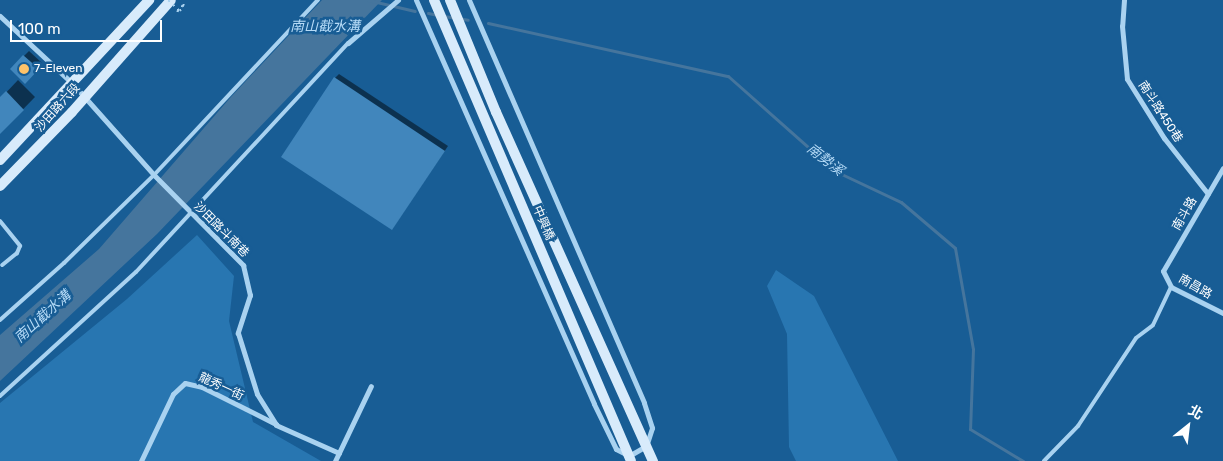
<!DOCTYPE html>
<html>
<head>
<meta charset="utf-8">
<style>
  body { margin:0 }
  #map { position:relative; width:1223px; height:461px; overflow:hidden; background:#185d95; font-family:Rubik,"Noto Sans TC",sans-serif }
  div>[style] { position:absolute }
  .green>* { inset:0; background:#2876b1 }
  .water>* { inset:0; background:#45759d }
  .shadow>* { inset:0; background:#0007 }
  .stream>* { height:3px; margin:-1.5px; padding:0 1.5px; transform-origin:1.5px; border-radius:1.5px; background:#45759d }
  .building>* { inset:0; background:#4186bc }
  .path>* { height:2px; margin-top:-1px; transform-origin:0; background:repeating-linear-gradient(90deg,#a9d2f0 0 2.5px,transparent 0 6.5px) }
  .lane>* { height:4px; margin:-2px; padding:0 2px; transform-origin:2px; border-radius:2px; background:#a9d2f0 }
  .street>* { height:5px; margin:-2.5px; padding:0 2.5px; transform-origin:2.5px; border-radius:2.5px; background:#a9d2f0 }
  .secondary>* { height:10px; margin:-5px; padding:0 5px; transform-origin:5px; border-radius:5px; background:#d8ebfb }
  .path-bridge>* { height:2px; margin-top:-1px; transform-origin:0; background:repeating-linear-gradient(90deg,#a9d2f0 0 2.5px,transparent 0 6.5px) }
  .dots>* { width:14px; height:14px; translate:-50% -50%; box-sizing:border-box; border:2px solid #185d95; border-radius:50% }
  span { translate:-50% -50%; white-space:nowrap; text-align:center; line-height:1.15; -webkit-text-stroke:5px #185d95; paint-order:stroke }
  .poi-label { font-size:12px; color:#fff }
  .left { translate:0 -50%; text-align:left }
  .street-label { font-size:12px; color:#fff }
  .water-label { font-size:14px; color:#b6dbf7; font-style:italic }
  .north { position:absolute; left:1163px; top:401px; width:50px; height:50px; -webkit-text-stroke:4px #185d95; paint-order:stroke; rotate:29deg; font-size:14px; font-weight:700; line-height:20px; text-align:center; color:#fff }
  .north::after { content:''; display:block; margin:auto; width:18px; height:22px; background:#fff; clip-path:polygon(50% 0,100% 100%,50% 72%,0 100%) }
  .scale { position:absolute; left:10px; top:20px; width:152px; height:22px; box-sizing:border-box; border:2px solid #fff; border-top:0; padding-left:6px; font-size:15px; line-height:18px; white-space:nowrap; color:#fff; -webkit-text-stroke:4px #185d95; paint-order:stroke }
</style>
</head>
<body>
<div id="map">
  <div class="green">
    <i style="clip-path:polygon(197px 235px,234px 276px,229px 321px,253px 422px,321px 461px,0 461px,0 403px,127px 299px)"></i>
    <i style="clip-path:polygon(776px 270px,814px 296px,898px 461px,796px 461px,789px 447px,787px 334px,767px 286px)"></i>
  </div>
  <div class="water">
    <i style="clip-path:polygon(322px 0,382px 0,157px 234px,0 381px,0 335px,99px 249px,230px 98px)"></i>
  </div>
  <div class="shadow">
    <i style="clip-path:polygon(29px 51px,42px 63px,25px 82px,11px 69px)"></i>
    <i style="clip-path:polygon(339px 74px,448px 146px,392px 229px,335px 78px)"></i>
    <i style="clip-path:polygon(18px 80px,35px 97px,0 133px,0 99px)"></i>
  </div>
  <div class="stream">
    <i style="left:368px;top:0;width:48px;rotate:13.2deg"></i>
    <i style="left:428px;top:13px;width:10px;rotate:11deg"></i>
    <i style="left:444px;top:16px;width:24px;rotate:9deg"></i>
    <i style="left:488px;top:23px;width:246px;rotate:12.5deg"></i>
    <i style="left:728px;top:76px;width:143px;rotate:41.6deg"></i>
    <i style="left:835px;top:171px;width:73px;rotate:25.2deg"></i>
    <i style="left:901px;top:202px;width:71px;rotate:40.4deg"></i>
    <i style="left:955px;top:248px;width:103px;rotate:79.9deg"></i>
    <i style="left:973px;top:349px;width:80px;rotate:92.1deg"></i>
    <i style="left:970px;top:429px;width:62px;rotate:31.1deg"></i>
  </div>
  <div class="building">
    <i style="clip-path:polygon(23px 55px,39px 69px,25px 84px,10px 69px)"></i>
    <i style="clip-path:polygon(334px 77px,445px 151px,392px 230px,281px 157px)"></i>
    <i style="clip-path:polygon(6px 91px,24px 110px,0 134px,0 97px)"></i>
  </div>
  <div class="path">
    <i style="left:177px;top:12px;width:11px;rotate:-49deg"></i>
    <i style="left:184px;top:4px;width:8px;rotate:120deg"></i>
  </div>
  <div class="lane">
    <i style="left:0;top:221px;width:32px;rotate:51deg"></i>
    <i style="left:20px;top:246px;width:8px;rotate:113deg"></i>
    <i style="left:17px;top:253px;width:19px;rotate:141deg"></i>
    <i style="left:0;top:320px;width:86px;rotate:-41.7deg"></i>
    <i style="left:64px;top:263px;width:126px;rotate:-44.4deg"></i>
    <i style="left:154px;top:175px;width:240px;rotate:-46.9deg"></i>
    <i style="left:0;top:396px;width:184px;rotate:-42.4deg"></i>
    <i style="left:136px;top:272px;width:312px;rotate:-47.2deg"></i>
    <i style="left:1044px;top:461px;width:49px;rotate:-45.8deg"></i>
    <i style="left:1078px;top:426px;width:105px;rotate:-56.6deg"></i>
    <i style="left:1136px;top:338px;width:21px;rotate:-37deg"></i>
    <i style="left:1153px;top:325px;width:42px;rotate:-64.7deg"></i>
  </div>
  <div class="street">
    <i style="left:416px;top:0;width:441px;rotate:66.2deg"></i>
    <i style="left:594px;top:404px;width:50px;rotate:63.9deg"></i>
    <i style="left:616px;top:449px;width:11px;rotate:27deg"></i>
    <i style="left:469px;top:0;width:439px;rotate:66.5deg"></i>
    <i style="left:644px;top:403px;width:26px;rotate:72deg"></i>
    <i style="left:652px;top:428px;width:19px;rotate:108deg"></i>
    <i style="left:646px;top:446px;width:20px;rotate:150deg"></i>
    <i style="left:1124px;top:0;width:26px;rotate:94deg"></i>
    <i style="left:1122px;top:26px;width:53px;rotate:84.6deg"></i>
    <i style="left:1127px;top:79px;width:70px;rotate:57.9deg"></i>
    <i style="left:1164px;top:138px;width:71px;rotate:51.8deg"></i>
    <i style="left:0;top:16px;width:100px;rotate:43deg"></i>
    <i style="left:73px;top:84px;width:122px;rotate:48.3deg"></i>
    <i style="left:154px;top:175px;width:127px;rotate:45.3deg"></i>
    <i style="left:243px;top:265px;width:31px;rotate:77deg"></i>
    <i style="left:250px;top:295px;width:40px;rotate:108deg"></i>
    <i style="left:238px;top:333px;width:64px;rotate:72.7deg"></i>
    <i style="left:257px;top:394px;width:36px;rotate:58deg"></i>
    <i style="left:276px;top:425px;width:69px;rotate:24deg"></i>
    <i style="left:348px;top:43px;width:66px;rotate:-40.7deg"></i>
    <i style="left:1223px;top:168px;width:119px;rotate:120.2deg"></i>
    <i style="left:1163px;top:271px;width:18px;rotate:63deg"></i>
    <i style="left:1171px;top:287px;width:58px;rotate:26.6deg"></i>
    <i style="left:141px;top:461px;width:74px;rotate:-64.5deg"></i>
    <i style="left:173px;top:394px;width:16px;rotate:-43deg"></i>
    <i style="left:185px;top:383px;width:17px;rotate:13deg"></i>
    <i style="left:202px;top:387px;width:83px;rotate:26.6deg"></i>
    <i style="left:335px;top:461px;width:83px;rotate:-64.4deg"></i>
  </div>
  <div class="secondary">
    <i style="left:434px;top:0;width:501px;rotate:66.86deg"></i>
    <i style="left:450px;top:0;width:121px;rotate:67.7deg"></i>
    <i style="left:496px;top:112px;width:383px;rotate:65.8deg"></i>
    <i style="left:0;top:160px;width:219px;rotate:-47deg"></i>
    <i style="left:0;top:186px;width:103px;rotate:-45.8deg"></i>
    <i style="left:72px;top:112px;width:149px;rotate:-48.5deg"></i>
  </div>
  <div class="path-bridge">
    <i style="left:168px;top:0;width:16px;rotate:43deg"></i>
  </div>
  <div class="dots">
    <i style="left:24px;top:69px;background:#ffc369"></i>
  </div>
  <div class="poi-label">
    <span class="left" style="left:34px;top:69px">7-Eleven</span>
  </div>
  <div class="street-label">
    <span style="left:58px;top:108px;rotate:-48deg">沙田路六段</span>
    <span style="left:1160px;top:112px;rotate:57deg">南斗路450巷</span>
    <span style="left:1185px;top:214px;rotate:-60deg">南斗路</span>
    <span style="left:543px;top:223px;rotate:67deg">中興橋</span>
    <span style="left:221px;top:230px;rotate:45deg">沙田路斗南巷</span>
    <span style="left:1195px;top:287px;rotate:30deg">南昌路</span>
    <span style="left:221px;top:387px;rotate:25deg">龍秀一街</span>
  </div>
  <div class="water-label">
    <span style="left:325px;top:27px">南山截水溝</span>
    <span style="left:825px;top:160px;rotate:38deg">南勢溪</span>
    <span style="left:43px;top:317px;rotate:-42deg">南山截水溝</span>
  </div>
  <div class="north">北</div>
  <div class="scale">100 m</div>
</div>
</body>
</html>
